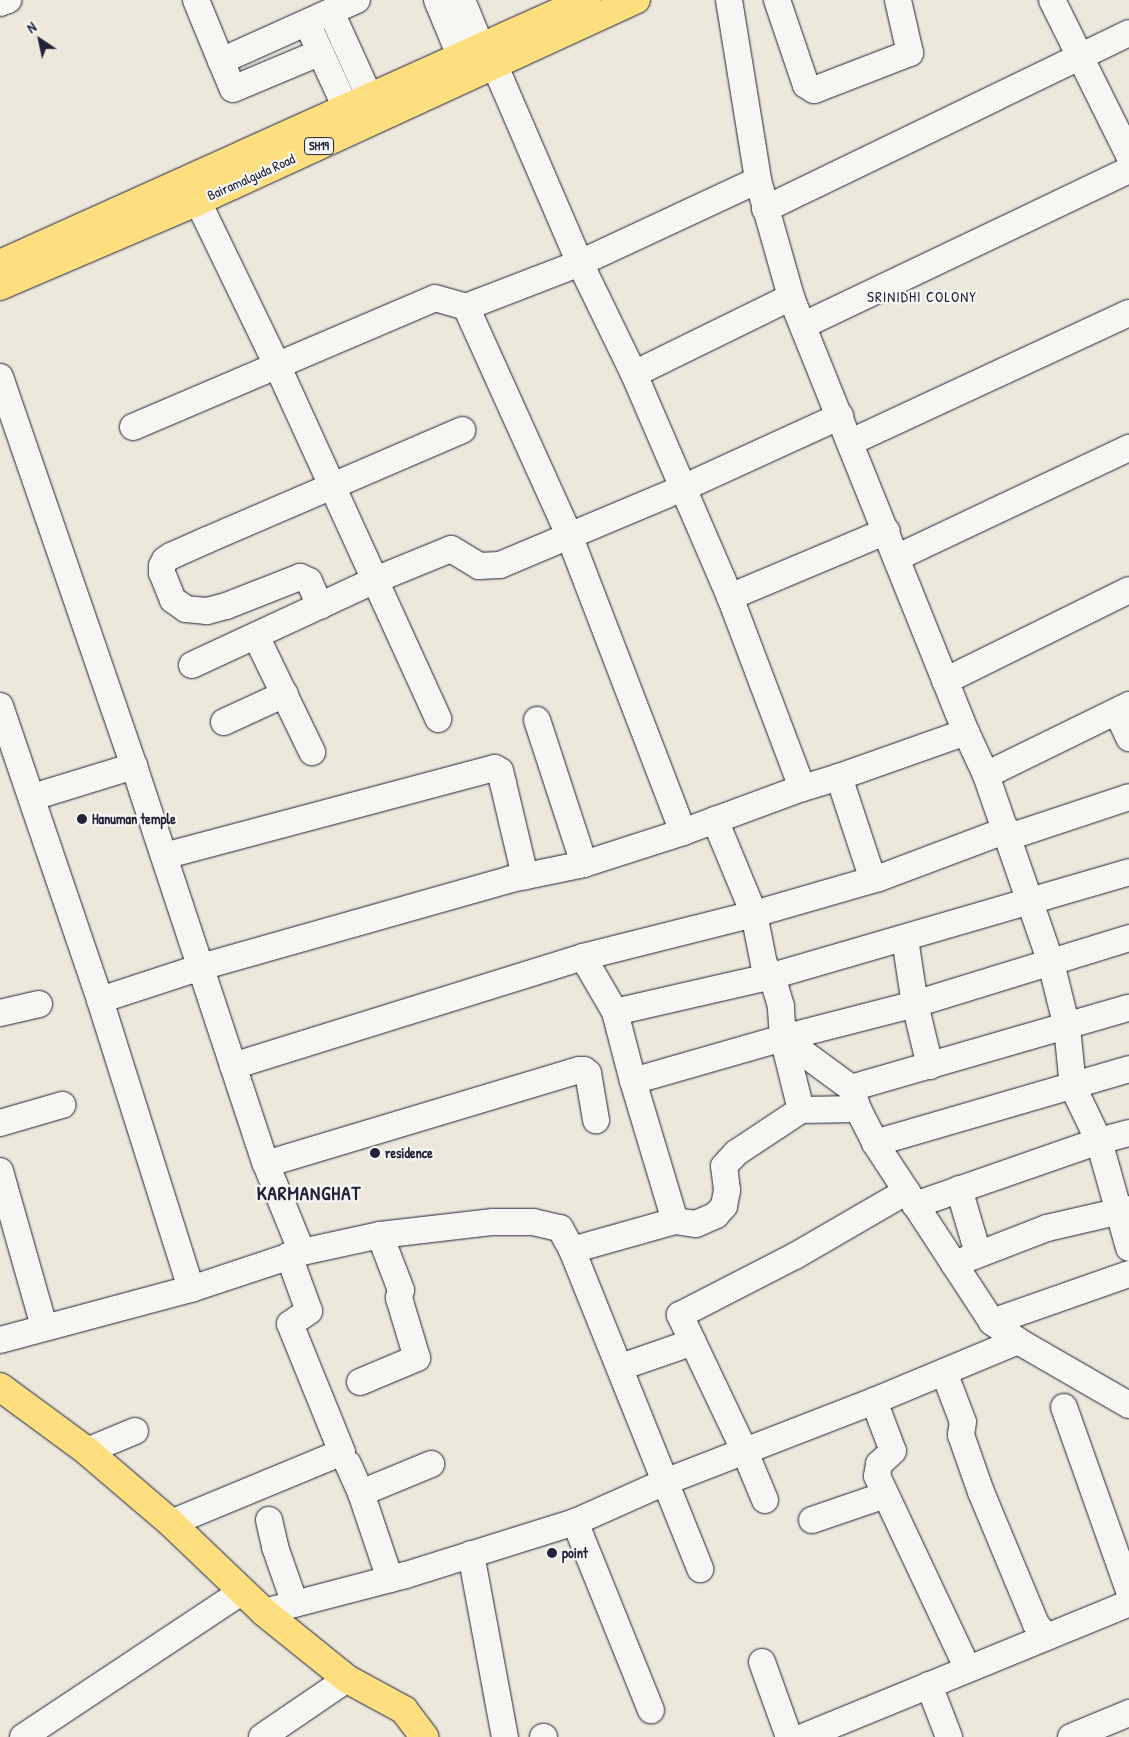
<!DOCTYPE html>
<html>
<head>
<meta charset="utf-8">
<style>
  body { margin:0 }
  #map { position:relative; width:1129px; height:1737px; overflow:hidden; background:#ece8db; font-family:"Patrick Hand",sans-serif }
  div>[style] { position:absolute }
  .roads { filter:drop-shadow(0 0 1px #22223b) drop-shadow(0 0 1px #22223b) }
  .minor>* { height:26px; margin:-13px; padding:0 13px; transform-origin:13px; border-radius:13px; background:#f6f6f2 }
  .major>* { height:28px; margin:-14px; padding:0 14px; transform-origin:14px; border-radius:14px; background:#fedf80 }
  .dots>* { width:14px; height:14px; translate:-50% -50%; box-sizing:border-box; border:2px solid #f6f6f2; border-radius:50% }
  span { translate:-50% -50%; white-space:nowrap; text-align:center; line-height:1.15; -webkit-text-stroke:4.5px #f6f6f2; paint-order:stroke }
  .shield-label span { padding:1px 4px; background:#f6f6f2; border:1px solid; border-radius:4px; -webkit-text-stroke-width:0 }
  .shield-label { font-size:12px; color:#22223b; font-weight:700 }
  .street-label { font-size:14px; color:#22223b }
  .poi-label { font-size:14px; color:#22223b; font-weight:700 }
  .left { translate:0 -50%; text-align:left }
  .neighbourhood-label { font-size:15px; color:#22223b; letter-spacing:1px }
  .district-label { font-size:19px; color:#22223b; font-weight:700; letter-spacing:1px }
  .north { position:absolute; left:15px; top:15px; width:50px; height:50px; -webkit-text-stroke:4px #f6f6f2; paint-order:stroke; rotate:326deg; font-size:14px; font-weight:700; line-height:20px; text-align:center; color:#22223b }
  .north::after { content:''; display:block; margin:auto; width:18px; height:22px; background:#22223b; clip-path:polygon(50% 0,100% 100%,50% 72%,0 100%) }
</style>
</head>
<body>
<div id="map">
  <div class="roads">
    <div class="minor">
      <i style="left:196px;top:0;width:66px;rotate:67.7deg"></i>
      <i style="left:221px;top:61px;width:149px;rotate:-24.2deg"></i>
      <i style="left:437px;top:0;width:63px;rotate:67.5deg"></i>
      <i style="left:462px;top:0;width:53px;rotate:67.8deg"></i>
      <i style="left:729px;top:0;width:182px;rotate:80.8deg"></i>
      <i style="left:758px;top:180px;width:122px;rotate:74.2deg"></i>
      <i style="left:791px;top:297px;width:469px;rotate:68.1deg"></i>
      <i style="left:966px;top:732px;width:135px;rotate:160.5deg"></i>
      <i style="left:839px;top:777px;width:39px;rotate:163deg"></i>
      <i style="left:777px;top:0;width:90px;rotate:71.2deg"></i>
      <i style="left:806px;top:85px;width:9px;rotate:32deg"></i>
      <i style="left:814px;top:90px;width:103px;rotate:-21.1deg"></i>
      <i style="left:910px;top:53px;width:54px;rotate:-102.8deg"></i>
      <i style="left:1052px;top:0;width:173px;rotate:63.6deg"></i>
      <i style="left:0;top:3px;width:9px;rotate:-21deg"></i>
      <i style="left:331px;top:12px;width:94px;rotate:65.6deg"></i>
      <i style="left:313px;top:36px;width:79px;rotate:65.4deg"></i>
      <i style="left:221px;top:61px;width:30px;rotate:67deg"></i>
      <i style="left:233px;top:89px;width:95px;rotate:-22.8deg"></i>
      <i style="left:495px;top:66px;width:215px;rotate:66.7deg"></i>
      <i style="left:580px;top:263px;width:196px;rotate:-25deg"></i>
      <i style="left:189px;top:183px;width:202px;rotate:64.2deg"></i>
      <i style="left:277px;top:365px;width:389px;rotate:65.5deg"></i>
      <i style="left:765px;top:209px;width:404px;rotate:-25.8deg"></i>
      <i style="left:804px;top:325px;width:360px;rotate:-25.5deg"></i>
      <i style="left:634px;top:374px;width:175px;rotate:-26.1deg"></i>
      <i style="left:0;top:377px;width:411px;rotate:71deg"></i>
      <i style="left:134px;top:766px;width:419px;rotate:71.7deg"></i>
      <i style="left:266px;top:1164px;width:95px;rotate:67.8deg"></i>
      <i style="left:133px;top:427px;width:328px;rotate:-23.1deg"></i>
      <i style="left:435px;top:298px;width:32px;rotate:16deg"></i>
      <i style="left:851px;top:442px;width:306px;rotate:-24.9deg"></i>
      <i style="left:896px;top:558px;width:258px;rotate:-25.3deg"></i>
      <i style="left:730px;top:597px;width:170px;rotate:-22.8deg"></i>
      <i style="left:320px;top:606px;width:27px;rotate:-114deg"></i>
      <i style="left:309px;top:581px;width:10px;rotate:-156deg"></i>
      <i style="left:300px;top:577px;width:79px;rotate:158.6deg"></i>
      <i style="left:226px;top:606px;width:20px;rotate:165deg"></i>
      <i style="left:207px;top:611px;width:21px;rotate:-175deg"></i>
      <i style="left:186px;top:609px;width:16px;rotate:-145deg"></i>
      <i style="left:173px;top:600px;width:29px;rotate:-112deg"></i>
      <i style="left:162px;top:573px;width:7px;rotate:-90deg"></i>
      <i style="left:162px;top:566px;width:7px;rotate:-63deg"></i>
      <i style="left:165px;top:560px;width:7px;rotate:-34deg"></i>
      <i style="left:171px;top:556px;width:39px;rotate:-24deg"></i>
      <i style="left:207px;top:540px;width:278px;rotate:-23.3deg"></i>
      <i style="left:256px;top:636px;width:129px;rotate:64.2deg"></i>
      <i style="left:192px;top:665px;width:202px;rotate:-24.9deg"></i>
      <i style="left:375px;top:580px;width:82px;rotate:-22.2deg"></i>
      <i style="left:451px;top:549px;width:33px;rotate:31deg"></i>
      <i style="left:479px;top:566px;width:21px;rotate:-3deg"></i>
      <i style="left:500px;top:565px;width:199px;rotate:-22.8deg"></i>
      <i style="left:683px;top:488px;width:173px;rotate:-24.6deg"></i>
      <i style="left:945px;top:681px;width:205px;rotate:-26.3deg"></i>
      <i style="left:0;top:706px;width:311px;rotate:71.2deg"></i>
      <i style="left:100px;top:1000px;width:303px;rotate:72.5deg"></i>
      <i style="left:1117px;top:712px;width:29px;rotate:65deg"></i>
      <i style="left:537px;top:720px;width:151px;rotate:71.9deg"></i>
      <i style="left:224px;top:722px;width:67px;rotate:-24.7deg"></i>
      <i style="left:966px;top:732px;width:47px;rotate:65.1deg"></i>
      <i style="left:986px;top:775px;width:199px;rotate:70.9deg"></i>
      <i style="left:1051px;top:963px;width:66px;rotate:76deg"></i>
      <i style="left:1067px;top:1027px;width:60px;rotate:84.3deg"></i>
      <i style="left:1073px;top:1087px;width:60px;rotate:64.3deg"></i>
      <i style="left:1099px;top:1141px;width:111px;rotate:74.3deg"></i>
      <i style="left:986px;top:775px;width:159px;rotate:-26.1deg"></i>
      <i style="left:839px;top:777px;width:108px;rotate:71.7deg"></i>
      <i style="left:33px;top:797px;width:106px;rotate:-17.1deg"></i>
      <i style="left:1009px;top:837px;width:126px;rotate:-18.4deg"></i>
      <i style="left:164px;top:856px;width:342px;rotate:-14.9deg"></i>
      <i style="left:495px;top:768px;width:6px;rotate:31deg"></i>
      <i style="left:500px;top:771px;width:12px;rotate:76deg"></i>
      <i style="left:503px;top:783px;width:96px;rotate:76.7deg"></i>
      <i style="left:905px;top:939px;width:66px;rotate:81.3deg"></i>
      <i style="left:915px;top:1004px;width:64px;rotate:76.4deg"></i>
      <i style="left:583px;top:957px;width:64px;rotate:59.8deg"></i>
      <i style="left:615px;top:1012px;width:71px;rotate:75.4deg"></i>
      <i style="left:633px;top:1081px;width:146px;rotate:73.3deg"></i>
      <i style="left:100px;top:1000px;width:106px;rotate:-18.1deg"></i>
      <i style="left:201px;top:967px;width:322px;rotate:-15.8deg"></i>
      <i style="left:511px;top:879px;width:75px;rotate:-11.6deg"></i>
      <i style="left:584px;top:864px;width:104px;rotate:-17.9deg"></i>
      <i style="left:683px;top:832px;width:316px;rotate:-111deg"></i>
      <i style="left:570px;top:537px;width:252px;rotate:-114.3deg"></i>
      <i style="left:466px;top:307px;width:122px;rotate:-21.1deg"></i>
      <i style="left:580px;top:263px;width:123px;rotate:64.1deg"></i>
      <i style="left:634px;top:374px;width:243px;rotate:66.7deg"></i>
      <i style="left:730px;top:597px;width:204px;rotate:69.3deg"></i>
      <i style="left:802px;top:788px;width:127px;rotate:159.7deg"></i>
      <i style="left:615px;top:1012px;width:161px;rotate:-12.9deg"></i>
      <i style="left:772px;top:976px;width:372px;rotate:-16.2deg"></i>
      <i style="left:0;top:1013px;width:40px;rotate:-13deg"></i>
      <i style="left:783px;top:1038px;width:84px;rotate:36.3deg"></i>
      <i style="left:233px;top:1066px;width:367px;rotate:-17.3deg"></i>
      <i style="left:583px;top:957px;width:176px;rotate:-14.1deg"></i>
      <i style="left:754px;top:914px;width:102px;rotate:-112.5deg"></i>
      <i style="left:633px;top:1081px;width:156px;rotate:-16deg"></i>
      <i style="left:783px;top:1038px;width:136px;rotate:-14.4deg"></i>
      <i style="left:915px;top:1004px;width:224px;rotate:-17.1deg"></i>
      <i style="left:858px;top:1109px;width:22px;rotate:-108deg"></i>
      <i style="left:851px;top:1088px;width:289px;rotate:-16.1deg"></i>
      <i style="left:801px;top:1110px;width:74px;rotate:-104deg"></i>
      <i style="left:783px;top:1038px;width:32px;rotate:-94deg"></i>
      <i style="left:781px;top:1006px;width:31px;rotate:-107deg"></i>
      <i style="left:772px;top:976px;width:14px;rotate:-124deg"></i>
      <i style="left:764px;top:964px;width:51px;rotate:-101.3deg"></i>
      <i style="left:754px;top:914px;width:130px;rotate:-16.1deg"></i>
      <i style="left:879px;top:878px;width:137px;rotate:-20.6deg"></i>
      <i style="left:0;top:1123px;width:65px;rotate:-16.2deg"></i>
      <i style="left:875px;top:1143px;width:265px;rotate:-16.2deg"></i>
      <i style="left:266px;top:1164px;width:327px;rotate:-16.7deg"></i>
      <i style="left:579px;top:1070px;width:5px"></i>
      <i style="left:584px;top:1070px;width:5px;rotate:37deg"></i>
      <i style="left:588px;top:1073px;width:48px;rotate:80.3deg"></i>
      <i style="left:0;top:1171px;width:162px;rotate:74.2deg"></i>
      <i style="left:959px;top:1189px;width:67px;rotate:73.5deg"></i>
      <i style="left:915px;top:1205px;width:195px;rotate:-19.2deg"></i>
      <i style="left:1099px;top:1141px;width:31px;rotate:-15deg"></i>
      <i style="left:572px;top:1250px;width:344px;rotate:68.1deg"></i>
      <i style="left:954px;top:1264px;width:100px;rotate:-21.2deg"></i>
      <i style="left:1047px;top:1228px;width:84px;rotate:-13deg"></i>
      <i style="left:992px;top:1322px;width:145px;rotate:-19.3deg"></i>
      <i style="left:0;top:1340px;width:198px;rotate:-15deg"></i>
      <i style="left:191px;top:1289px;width:117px;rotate:-18.4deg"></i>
      <i style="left:302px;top:1252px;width:80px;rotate:-12.3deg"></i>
      <i style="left:380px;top:1235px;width:114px;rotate:-6.6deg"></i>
      <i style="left:493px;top:1222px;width:40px"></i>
      <i style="left:533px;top:1222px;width:28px;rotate:13deg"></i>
      <i style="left:560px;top:1228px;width:25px;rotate:61deg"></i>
      <i style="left:572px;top:1250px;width:107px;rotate:-15.7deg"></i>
      <i style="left:675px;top:1221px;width:21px;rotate:8deg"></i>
      <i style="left:696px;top:1224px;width:22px;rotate:-24deg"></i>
      <i style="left:716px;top:1215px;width:12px;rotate:-48deg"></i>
      <i style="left:724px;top:1206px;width:16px;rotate:-79deg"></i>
      <i style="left:727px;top:1190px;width:24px;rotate:-97deg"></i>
      <i style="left:724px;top:1166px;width:18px;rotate:-47deg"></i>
      <i style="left:736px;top:1153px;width:78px;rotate:-33.5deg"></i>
      <i style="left:801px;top:1110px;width:57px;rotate:-1deg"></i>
      <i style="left:858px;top:1109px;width:38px;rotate:63deg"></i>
      <i style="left:875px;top:1143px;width:214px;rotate:56.8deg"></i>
      <i style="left:992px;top:1322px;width:32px;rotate:36deg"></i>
      <i style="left:1018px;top:1341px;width:128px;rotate:30deg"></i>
      <i style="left:621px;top:1367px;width:76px;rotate:-19.1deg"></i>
      <i style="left:944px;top:1372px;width:53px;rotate:69.2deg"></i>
      <i style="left:963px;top:1422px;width:13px;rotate:99deg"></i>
      <i style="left:961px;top:1435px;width:60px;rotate:70.7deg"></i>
      <i style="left:981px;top:1492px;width:143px;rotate:67.4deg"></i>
      <i style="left:1036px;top:1624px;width:17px;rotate:50deg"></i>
      <i style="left:360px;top:1382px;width:62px;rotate:-22.8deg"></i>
      <i style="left:417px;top:1358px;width:63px;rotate:-106.7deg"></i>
      <i style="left:399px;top:1298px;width:8px;rotate:-76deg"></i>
      <i style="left:401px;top:1290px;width:59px;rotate:-110.9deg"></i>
      <i style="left:874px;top:1401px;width:53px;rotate:69.2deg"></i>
      <i style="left:893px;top:1451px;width:19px;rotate:137deg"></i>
      <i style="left:879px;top:1464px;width:12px;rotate:99deg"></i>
      <i style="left:877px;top:1476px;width:213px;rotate:64.8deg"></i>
      <i style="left:1064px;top:1407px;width:195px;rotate:70.5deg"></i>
      <i style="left:87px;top:1451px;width:52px;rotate:-22.6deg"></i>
      <i style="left:348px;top:1464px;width:32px;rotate:66deg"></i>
      <i style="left:361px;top:1493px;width:91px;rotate:71.4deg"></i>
      <i style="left:361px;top:1493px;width:76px;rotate:-22.5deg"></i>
      <i style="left:765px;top:1500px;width:52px;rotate:-112.6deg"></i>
      <i style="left:745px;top:1452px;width:152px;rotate:-115.4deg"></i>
      <i style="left:680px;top:1315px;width:129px;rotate:-27.2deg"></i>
      <i style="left:795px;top:1256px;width:129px;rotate:-30.1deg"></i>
      <i style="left:269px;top:1520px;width:28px;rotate:77deg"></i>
      <i style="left:275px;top:1547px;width:60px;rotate:70.7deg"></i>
      <i style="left:812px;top:1520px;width:77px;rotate:-18.9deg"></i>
      <i style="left:575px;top:1522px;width:203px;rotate:68deg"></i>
      <i style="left:171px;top:1523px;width:185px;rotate:-22.5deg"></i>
      <i style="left:342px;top:1452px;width:138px;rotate:-112.1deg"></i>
      <i style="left:290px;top:1324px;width:23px;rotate:-34deg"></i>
      <i style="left:309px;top:1311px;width:59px;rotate:-110deg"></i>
      <i style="left:471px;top:1554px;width:186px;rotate:79.5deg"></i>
      <i style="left:264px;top:1612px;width:147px;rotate:-14.6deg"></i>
      <i style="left:406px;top:1575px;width:177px;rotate:-17.4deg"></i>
      <i style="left:575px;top:1522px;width:98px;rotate:-24deg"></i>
      <i style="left:665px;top:1482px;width:224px;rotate:-21.2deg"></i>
      <i style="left:874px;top:1401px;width:156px;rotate:-22.6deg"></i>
      <i style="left:762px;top:1662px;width:80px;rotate:70.2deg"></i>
      <i style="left:929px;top:1685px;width:56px;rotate:69deg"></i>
      <i style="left:23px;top:1737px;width:262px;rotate:-33.6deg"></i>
      <i style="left:262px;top:1737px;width:103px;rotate:-34.3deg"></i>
      <i style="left:543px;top:1737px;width:1px"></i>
      <i style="left:803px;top:1737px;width:352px;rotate:-22.3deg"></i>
      <i style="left:1071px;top:1737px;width:63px;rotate:-22.5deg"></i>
    </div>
    <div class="major">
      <i style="left:0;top:264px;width:643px;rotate:-24.25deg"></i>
      <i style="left:0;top:286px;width:215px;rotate:-23.2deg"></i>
      <i style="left:198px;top:201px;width:482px;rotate:-24.7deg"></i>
      <i style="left:0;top:1387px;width:108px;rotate:36.3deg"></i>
      <i style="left:87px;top:1451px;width:111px;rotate:40.6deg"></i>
      <i style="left:171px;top:1523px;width:129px;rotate:43.7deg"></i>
      <i style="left:264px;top:1612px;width:107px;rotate:38.9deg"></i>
      <i style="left:347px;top:1679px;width:65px;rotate:28.5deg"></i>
      <i style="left:404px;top:1710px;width:34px;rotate:53deg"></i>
    </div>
  </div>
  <div class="dots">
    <i style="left:82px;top:819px;background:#22223b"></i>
    <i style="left:375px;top:1153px;background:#22223b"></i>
    <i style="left:552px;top:1553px;background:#22223b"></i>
  </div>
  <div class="shield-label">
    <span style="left:319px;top:146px">SH19</span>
  </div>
  <div class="street-label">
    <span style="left:251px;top:177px;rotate:-24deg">Bairamalguda Road</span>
  </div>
  <div class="poi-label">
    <span class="left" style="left:92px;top:819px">Hanuman temple</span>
    <span class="left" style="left:385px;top:1153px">residence</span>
    <span class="left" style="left:562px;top:1553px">point</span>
  </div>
  <div class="neighbourhood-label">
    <span style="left:922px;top:297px">SRINIDHI COLONY</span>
  </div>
  <div class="district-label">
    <span style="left:309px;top:1194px">KARMANGHAT</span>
  </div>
  <div class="north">N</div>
</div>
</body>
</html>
